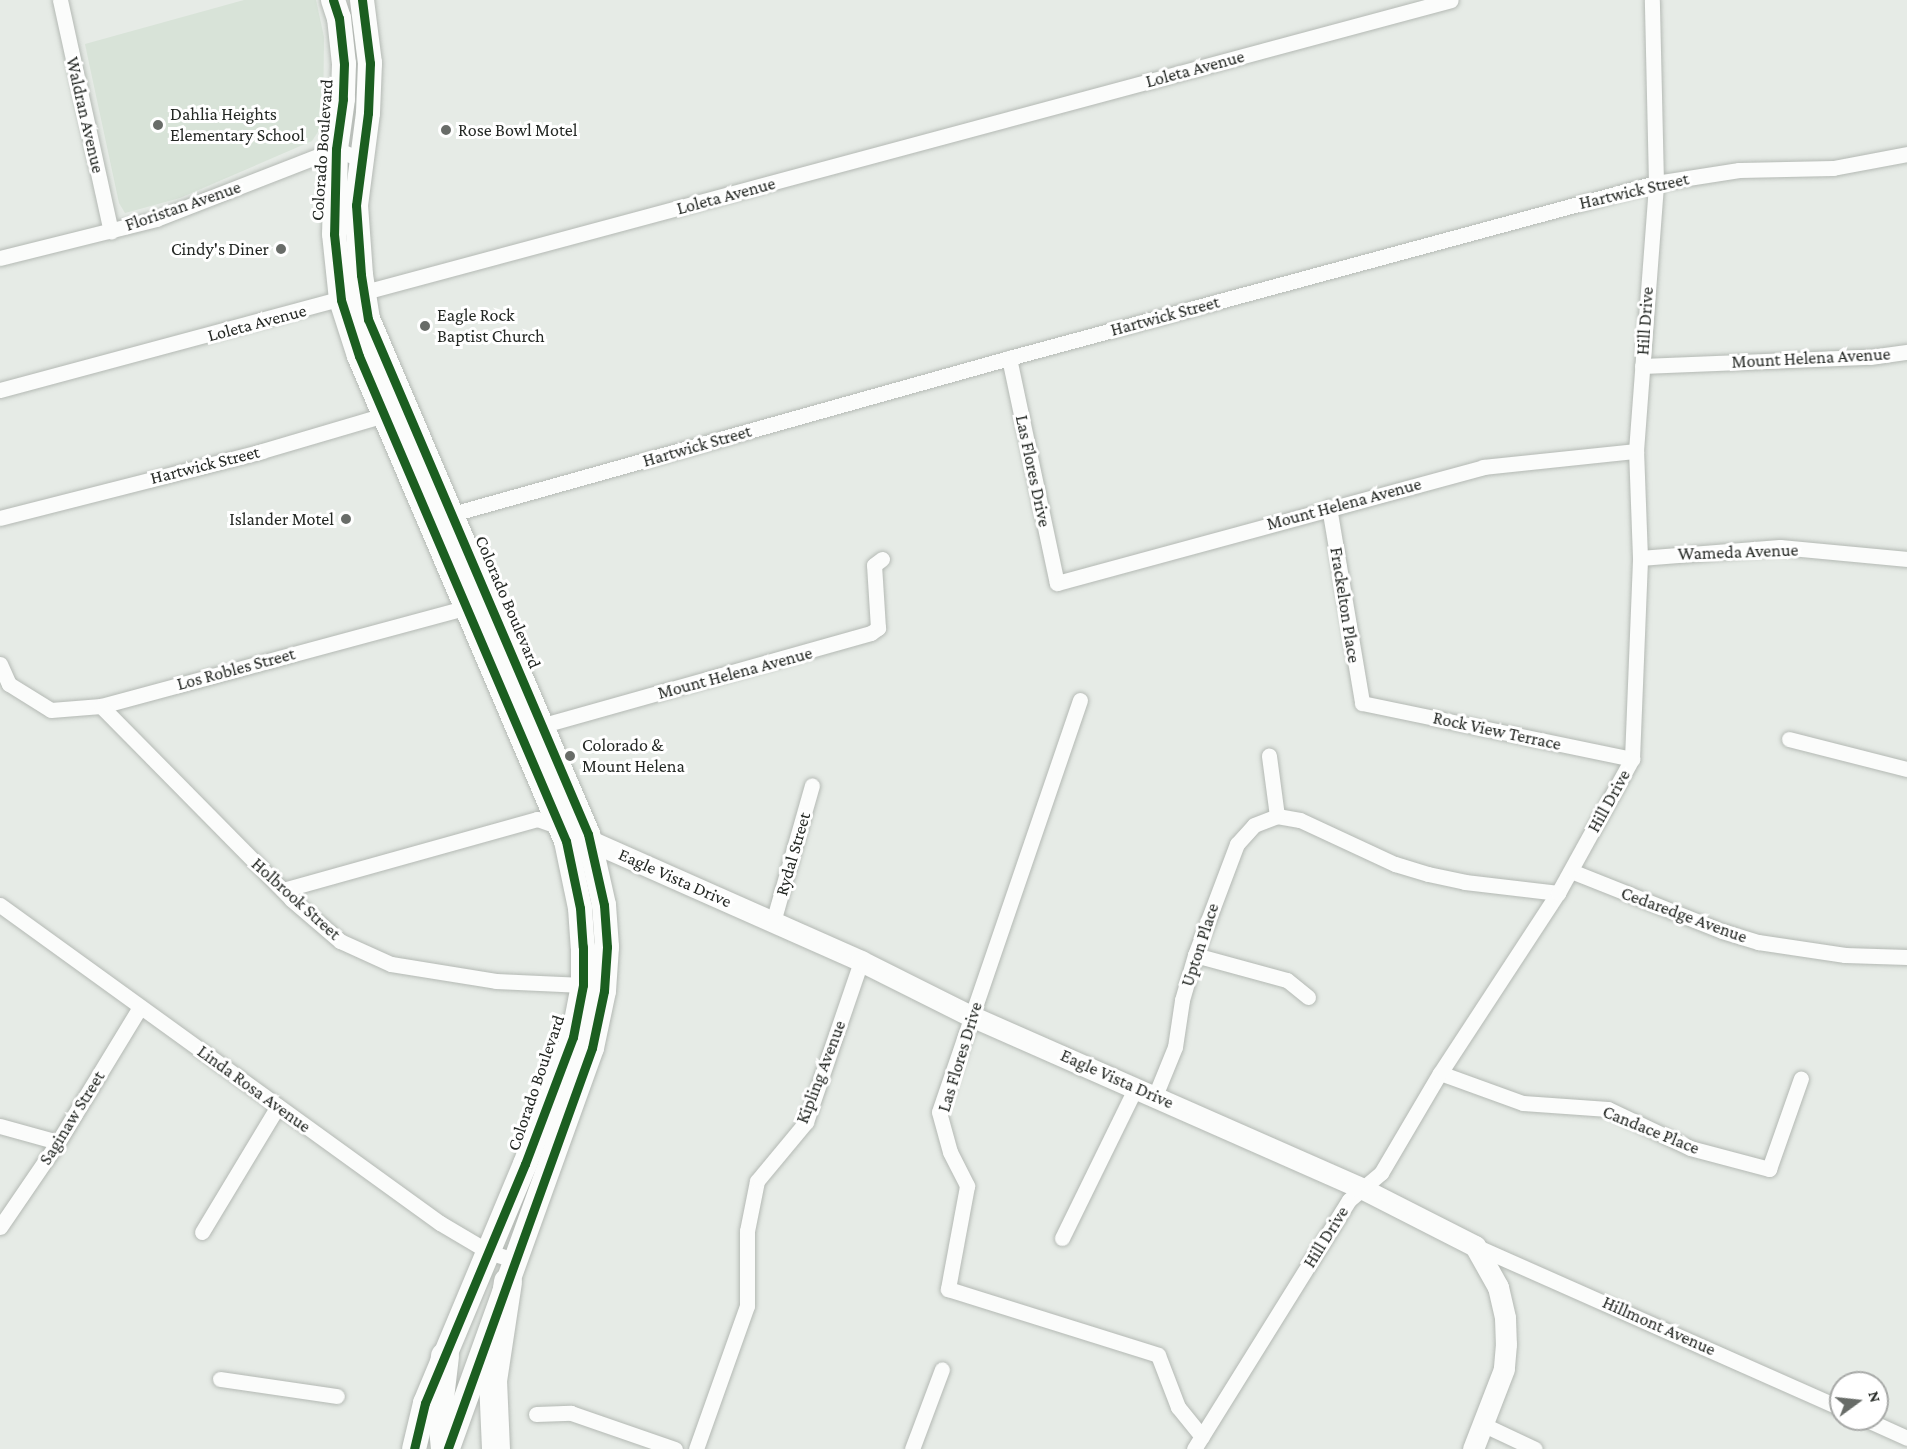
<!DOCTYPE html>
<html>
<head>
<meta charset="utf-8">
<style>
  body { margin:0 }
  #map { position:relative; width:1907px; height:1449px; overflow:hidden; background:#e6ebe6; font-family:"Crimson Pro",serif }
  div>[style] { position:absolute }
  .built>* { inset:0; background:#d8e3d8 }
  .roads { filter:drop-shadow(0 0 2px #b4b9b4) drop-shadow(0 0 2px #b4b9b4) }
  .street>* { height:15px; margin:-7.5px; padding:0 7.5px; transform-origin:7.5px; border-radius:7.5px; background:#fbfcfb }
  .secondary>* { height:21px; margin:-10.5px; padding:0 10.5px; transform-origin:10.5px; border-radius:10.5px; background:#fbfcfb }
  .primary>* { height:24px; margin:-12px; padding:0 12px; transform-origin:12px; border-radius:12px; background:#fbfcfb }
  .highway>* { height:28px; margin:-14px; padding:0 14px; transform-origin:14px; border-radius:14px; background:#fbfcfb }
  .cycleway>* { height:9px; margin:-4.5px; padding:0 4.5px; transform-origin:4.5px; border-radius:4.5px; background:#1b5e20 }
  .dots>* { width:16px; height:16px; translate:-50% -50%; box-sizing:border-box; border:3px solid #fff; border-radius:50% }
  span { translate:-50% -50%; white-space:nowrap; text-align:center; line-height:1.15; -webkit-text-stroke:6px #fff; paint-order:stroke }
  .street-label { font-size:18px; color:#242824 }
  .poi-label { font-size:18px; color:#242824 }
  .left { translate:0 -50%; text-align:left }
  .right { translate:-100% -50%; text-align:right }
  .north { position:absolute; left:1829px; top:1371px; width:60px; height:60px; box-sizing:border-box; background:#fff; border:2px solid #a7a9a7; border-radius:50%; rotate:75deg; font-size:16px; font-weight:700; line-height:24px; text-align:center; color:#242824 }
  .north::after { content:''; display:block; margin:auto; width:21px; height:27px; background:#686c68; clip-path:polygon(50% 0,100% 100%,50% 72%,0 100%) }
</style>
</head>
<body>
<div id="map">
  <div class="built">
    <i style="clip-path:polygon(244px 0,316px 0,324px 37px,323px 124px,312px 141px,180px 198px,125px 213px,119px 203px,85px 44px)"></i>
  </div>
  <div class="roads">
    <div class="street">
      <i style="left:60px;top:0;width:237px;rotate:77.6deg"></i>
      <i style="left:0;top:258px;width:161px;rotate:-14deg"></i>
      <i style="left:156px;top:219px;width:193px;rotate:-21.3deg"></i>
      <i style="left:336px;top:149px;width:28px;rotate:23deg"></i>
      <i style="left:1009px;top:358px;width:230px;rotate:78deg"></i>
      <i style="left:1057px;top:583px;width:442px;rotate:-15.2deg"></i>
      <i style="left:1483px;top:467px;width:154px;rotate:-6deg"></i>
      <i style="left:1642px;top:366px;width:228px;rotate:-2.3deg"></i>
      <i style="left:1870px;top:357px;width:37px;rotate:-8deg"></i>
      <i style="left:0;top:390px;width:1502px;rotate:-15.04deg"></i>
      <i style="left:1329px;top:507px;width:199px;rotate:80.4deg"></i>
      <i style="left:1362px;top:703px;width:276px;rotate:11.7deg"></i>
      <i style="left:445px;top:516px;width:586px;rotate:-15.65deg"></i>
      <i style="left:1009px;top:358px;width:670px;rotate:-15.14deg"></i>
      <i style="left:1656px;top:183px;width:84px;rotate:-8.9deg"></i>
      <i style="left:1739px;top:170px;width:94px;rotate:-1.2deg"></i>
      <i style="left:1833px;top:168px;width:75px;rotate:-10.7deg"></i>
      <i style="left:0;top:518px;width:270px;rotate:-14.3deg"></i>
      <i style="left:262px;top:451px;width:134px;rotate:-16.4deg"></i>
      <i style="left:1640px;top:558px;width:140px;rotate:-4.5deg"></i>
      <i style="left:1780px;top:547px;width:128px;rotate:5.4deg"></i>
      <i style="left:0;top:664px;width:22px;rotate:66deg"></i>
      <i style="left:9px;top:684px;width:49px;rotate:31.8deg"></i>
      <i style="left:51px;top:710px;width:50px;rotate:-4.6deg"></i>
      <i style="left:101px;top:706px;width:384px;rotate:-15.1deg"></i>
      <i style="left:1080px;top:700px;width:435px;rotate:108.9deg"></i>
      <i style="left:939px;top:1112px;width:41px;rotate:74.6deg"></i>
      <i style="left:950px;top:1152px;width:38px;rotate:63deg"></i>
      <i style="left:967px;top:1186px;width:105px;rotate:100.5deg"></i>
      <i style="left:948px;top:1289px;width:220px;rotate:17.4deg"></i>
      <i style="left:1158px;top:1355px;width:56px;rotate:69deg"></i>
      <i style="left:1178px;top:1407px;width:38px;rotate:51deg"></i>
      <i style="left:101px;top:706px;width:271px;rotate:45.4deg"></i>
      <i style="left:291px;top:899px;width:65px;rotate:40.6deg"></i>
      <i style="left:340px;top:941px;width:56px;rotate:24.3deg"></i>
      <i style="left:391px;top:964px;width:106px;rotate:9.2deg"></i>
      <i style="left:496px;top:981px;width:87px;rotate:2.6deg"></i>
      <i style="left:533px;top:728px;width:351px;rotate:-15.7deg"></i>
      <i style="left:871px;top:633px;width:9px;rotate:-36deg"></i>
      <i style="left:878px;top:628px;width:63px;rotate:-93.6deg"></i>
      <i style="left:874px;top:565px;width:10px;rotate:-37deg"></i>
      <i style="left:1789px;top:739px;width:122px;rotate:14.3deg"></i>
      <i style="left:1277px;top:816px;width:23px;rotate:10deg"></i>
      <i style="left:1300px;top:820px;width:105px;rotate:24.9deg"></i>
      <i style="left:1395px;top:864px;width:34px;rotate:17deg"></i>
      <i style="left:1428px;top:874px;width:38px;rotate:12deg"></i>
      <i style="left:1465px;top:882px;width:94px;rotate:6.7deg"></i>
      <i style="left:1571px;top:871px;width:162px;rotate:21.7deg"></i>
      <i style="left:1722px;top:931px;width:38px;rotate:17deg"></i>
      <i style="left:1758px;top:942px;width:88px;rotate:8.5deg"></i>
      <i style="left:1845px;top:955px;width:62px;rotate:1.8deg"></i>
      <i style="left:283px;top:890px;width:264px;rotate:-15.6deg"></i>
      <i style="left:537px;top:819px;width:24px;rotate:19deg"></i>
      <i style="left:0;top:905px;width:543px;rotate:35.86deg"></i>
      <i style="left:440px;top:1223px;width:57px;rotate:30.6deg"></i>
      <i style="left:489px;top:1252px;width:28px;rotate:18deg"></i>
      <i style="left:773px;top:922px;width:142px;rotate:-74.1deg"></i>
      <i style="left:1195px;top:955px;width:95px;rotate:15.2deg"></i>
      <i style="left:1287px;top:980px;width:27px;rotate:39deg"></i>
      <i style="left:1440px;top:1073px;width:88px;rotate:19.9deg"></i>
      <i style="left:1523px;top:1103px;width:85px;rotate:4deg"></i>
      <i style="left:1608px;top:1109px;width:91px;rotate:25.4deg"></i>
      <i style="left:1690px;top:1148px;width:82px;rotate:14.9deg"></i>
      <i style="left:1769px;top:1169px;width:96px;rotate:-70.6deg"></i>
      <i style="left:1155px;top:1096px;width:53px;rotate:-67.8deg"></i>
      <i style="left:1175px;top:1047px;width:48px;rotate:-81.5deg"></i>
      <i style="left:1182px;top:1000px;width:47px;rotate:-73.9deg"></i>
      <i style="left:1195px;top:955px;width:119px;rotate:-69.3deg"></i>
      <i style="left:1237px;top:844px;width:25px;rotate:-48deg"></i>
      <i style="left:1254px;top:825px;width:25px;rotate:-21deg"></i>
      <i style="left:1277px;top:816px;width:61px;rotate:-97.6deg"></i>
      <i style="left:0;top:1126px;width:60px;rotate:15.4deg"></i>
      <i style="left:0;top:1227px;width:103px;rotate:-55.7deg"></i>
      <i style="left:58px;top:1142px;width:158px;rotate:-58.7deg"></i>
      <i style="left:202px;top:1232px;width:147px;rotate:-58.9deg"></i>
      <i style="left:1062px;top:1238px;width:168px;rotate:-63.9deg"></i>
      <i style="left:1475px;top:1246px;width:400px;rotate:23.9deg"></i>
      <i style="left:220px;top:1379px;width:118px;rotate:8.3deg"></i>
      <i style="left:536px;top:1414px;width:35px;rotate:-2deg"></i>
      <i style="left:571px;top:1413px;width:110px;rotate:19.1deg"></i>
      <i style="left:1865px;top:1419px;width:46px;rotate:24.3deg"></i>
      <i style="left:1484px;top:1425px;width:56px;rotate:25.2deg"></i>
      <i style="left:696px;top:1449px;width:152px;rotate:-70.4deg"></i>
      <i style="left:747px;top:1306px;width:75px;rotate:-90deg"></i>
      <i style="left:747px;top:1231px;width:51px;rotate:-78.7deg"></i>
      <i style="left:757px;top:1181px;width:77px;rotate:-50.3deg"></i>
      <i style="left:806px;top:1122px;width:170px;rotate:-71.1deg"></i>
      <i style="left:912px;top:1449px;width:85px;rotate:-69.4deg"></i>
      <i style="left:1194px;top:1449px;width:293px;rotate:-58.1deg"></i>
      <i style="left:1349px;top:1200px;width:42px;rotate:-40.2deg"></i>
      <i style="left:1381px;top:1173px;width:116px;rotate:-59.5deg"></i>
      <i style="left:1440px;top:1073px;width:215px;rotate:-56.8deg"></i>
      <i style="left:1558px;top:893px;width:153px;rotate:-61.1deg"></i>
      <i style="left:1632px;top:759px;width:201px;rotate:-87.7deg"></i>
      <i style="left:1640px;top:558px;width:107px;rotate:-92.1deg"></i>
      <i style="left:1636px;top:451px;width:269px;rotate:-85.7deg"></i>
      <i style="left:1656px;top:183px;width:183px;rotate:-91.3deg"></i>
    </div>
    <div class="secondary">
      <i style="left:577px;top:835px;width:311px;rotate:23.9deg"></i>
      <i style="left:861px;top:961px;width:123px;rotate:26.6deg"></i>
      <i style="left:971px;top:1016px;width:428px;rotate:23.8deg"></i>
      <i style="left:1363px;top:1189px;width:126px;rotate:27deg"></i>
      <i style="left:1475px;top:1246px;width:47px;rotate:60.7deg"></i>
      <i style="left:1498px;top:1287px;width:32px;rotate:77deg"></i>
      <i style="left:1505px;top:1318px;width:26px;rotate:88deg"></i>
      <i style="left:1506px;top:1344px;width:25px;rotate:95deg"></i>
      <i style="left:1504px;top:1369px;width:86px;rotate:111.2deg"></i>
    </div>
    <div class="primary">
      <i style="left:333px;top:0;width:19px;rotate:72deg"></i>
      <i style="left:339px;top:18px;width:46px;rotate:83.8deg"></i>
      <i style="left:344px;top:64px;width:35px;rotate:92deg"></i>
      <i style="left:343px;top:99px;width:50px;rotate:98deg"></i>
      <i style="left:336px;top:149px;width:85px;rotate:91.3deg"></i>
      <i style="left:334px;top:234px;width:66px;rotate:83.9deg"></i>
      <i style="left:341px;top:300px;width:59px;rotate:72.2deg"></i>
      <i style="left:359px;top:356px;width:527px;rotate:66.89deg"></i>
      <i style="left:566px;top:841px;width:68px;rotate:78.2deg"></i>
      <i style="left:580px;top:908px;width:39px;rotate:86deg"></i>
      <i style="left:583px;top:947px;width:38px;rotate:90deg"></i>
      <i style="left:583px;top:985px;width:53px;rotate:100.9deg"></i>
      <i style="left:573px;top:1037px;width:136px;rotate:110.7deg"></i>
      <i style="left:525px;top:1164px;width:259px;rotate:112.7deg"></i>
      <i style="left:425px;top:1403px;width:47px;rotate:103.4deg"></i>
      <i style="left:362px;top:0;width:64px;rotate:82.8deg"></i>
      <i style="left:370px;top:63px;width:50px;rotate:92.3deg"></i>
      <i style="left:368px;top:113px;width:93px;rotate:97.4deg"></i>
      <i style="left:356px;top:205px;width:70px;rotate:85.9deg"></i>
      <i style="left:361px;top:275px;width:45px;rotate:81deg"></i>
      <i style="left:368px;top:319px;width:560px;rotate:66.87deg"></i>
      <i style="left:588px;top:834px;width:73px;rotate:77.3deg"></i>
      <i style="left:604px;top:905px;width:42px;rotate:85.9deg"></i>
      <i style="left:607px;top:947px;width:44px;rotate:93.9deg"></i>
      <i style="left:604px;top:991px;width:58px;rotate:101.9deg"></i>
      <i style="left:592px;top:1048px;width:426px;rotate:109.8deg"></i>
    </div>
    <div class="highway">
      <i style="left:445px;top:1449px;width:51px;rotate:-95.6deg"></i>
      <i style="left:440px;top:1398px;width:42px;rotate:-83.2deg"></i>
      <i style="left:496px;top:1449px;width:68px;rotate:-92.5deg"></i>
      <i style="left:493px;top:1381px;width:100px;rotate:-81.4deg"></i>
    </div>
  </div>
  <div class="cycleway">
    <i style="left:333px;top:0;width:19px;rotate:72deg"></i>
    <i style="left:339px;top:18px;width:46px;rotate:83.8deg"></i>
    <i style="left:344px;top:64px;width:35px;rotate:92deg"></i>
    <i style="left:343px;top:99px;width:50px;rotate:98deg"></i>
    <i style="left:336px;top:149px;width:85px;rotate:91.3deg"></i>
    <i style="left:334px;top:234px;width:66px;rotate:83.9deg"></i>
    <i style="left:341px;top:300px;width:59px;rotate:72.2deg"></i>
    <i style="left:359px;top:356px;width:527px;rotate:66.89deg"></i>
    <i style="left:566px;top:841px;width:68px;rotate:78.2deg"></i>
    <i style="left:580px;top:908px;width:39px;rotate:86deg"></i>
    <i style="left:583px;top:947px;width:38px;rotate:90deg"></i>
    <i style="left:583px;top:985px;width:53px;rotate:100.9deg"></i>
    <i style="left:573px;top:1037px;width:136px;rotate:110.7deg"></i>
    <i style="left:525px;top:1164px;width:259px;rotate:112.7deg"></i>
    <i style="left:425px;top:1403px;width:47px;rotate:103.4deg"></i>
    <i style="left:362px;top:0;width:64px;rotate:82.8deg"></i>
    <i style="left:370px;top:63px;width:50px;rotate:92.3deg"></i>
    <i style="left:368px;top:113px;width:93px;rotate:97.4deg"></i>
    <i style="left:356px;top:205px;width:70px;rotate:85.9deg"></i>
    <i style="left:361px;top:275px;width:45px;rotate:81deg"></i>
    <i style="left:368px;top:319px;width:560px;rotate:66.87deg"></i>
    <i style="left:588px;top:834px;width:73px;rotate:77.3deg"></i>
    <i style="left:604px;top:905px;width:42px;rotate:85.9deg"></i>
    <i style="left:607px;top:947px;width:44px;rotate:93.9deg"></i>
    <i style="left:604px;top:991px;width:58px;rotate:101.9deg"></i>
    <i style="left:592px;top:1048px;width:426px;rotate:109.8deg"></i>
  </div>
  <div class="dots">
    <i style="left:158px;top:125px;background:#686c68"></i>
    <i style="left:446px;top:130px;background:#686c68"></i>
    <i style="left:281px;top:249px;background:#686c68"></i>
    <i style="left:425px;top:326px;background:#686c68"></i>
    <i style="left:346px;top:519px;background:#686c68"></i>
    <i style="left:570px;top:756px;background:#686c68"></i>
  </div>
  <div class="street-label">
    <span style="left:1195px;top:69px;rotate:-15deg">Loleta Avenue</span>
    <span style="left:85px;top:115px;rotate:77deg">Waldran Avenue</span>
    <span style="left:322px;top:150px;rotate:-86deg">Colorado Boulevard</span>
    <span style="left:1634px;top:191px;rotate:-13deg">Hartwick Street</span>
    <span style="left:726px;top:196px;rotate:-15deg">Loleta Avenue</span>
    <span style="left:183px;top:206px;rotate:-19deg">Floristan Avenue</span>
    <span style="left:1165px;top:316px;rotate:-15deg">Hartwick Street</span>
    <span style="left:1645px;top:321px;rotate:-86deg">Hill Drive</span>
    <span style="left:257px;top:323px;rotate:-15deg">Loleta Avenue</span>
    <span style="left:1811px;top:358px;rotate:-3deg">Mount Helena Avenue</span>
    <span style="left:697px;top:446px;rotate:-16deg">Hartwick Street</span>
    <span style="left:205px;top:465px;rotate:-14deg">Hartwick Street</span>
    <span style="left:1033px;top:471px;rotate:78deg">Las Flores Drive</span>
    <span style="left:1344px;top:504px;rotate:-15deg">Mount Helena Avenue</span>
    <span style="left:1738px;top:552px;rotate:-2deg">Wameda Avenue</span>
    <span style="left:508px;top:602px;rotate:67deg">Colorado Boulevard</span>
    <span style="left:1345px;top:605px;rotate:81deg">Frackelton Place</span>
    <span style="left:236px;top:669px;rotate:-15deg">Los Robles Street</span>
    <span style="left:735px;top:673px;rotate:-15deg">Mount Helena Avenue</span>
    <span style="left:1497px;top:731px;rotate:12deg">Rock View Terrace</span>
    <span style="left:1609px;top:801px;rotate:-61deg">Hill Drive</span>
    <span style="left:793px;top:854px;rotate:-74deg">Rydal Street</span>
    <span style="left:675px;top:878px;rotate:24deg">Eagle Vista Drive</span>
    <span style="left:296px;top:899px;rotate:42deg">Holbrook Street</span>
    <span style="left:1684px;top:915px;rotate:20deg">Cedaredge Avenue</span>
    <span style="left:1200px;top:945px;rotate:-72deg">Upton Place</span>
    <span style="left:960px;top:1057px;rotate:-73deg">Las Flores Drive</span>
    <span style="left:821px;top:1072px;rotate:-69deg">Kipling Avenue</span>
    <span style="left:1117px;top:1079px;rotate:24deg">Eagle Vista Drive</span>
    <span style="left:536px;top:1083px;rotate:-71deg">Colorado Boulevard</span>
    <span style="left:254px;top:1089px;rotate:36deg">Linda Rosa Avenue</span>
    <span style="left:72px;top:1118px;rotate:-58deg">Saginaw Street</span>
    <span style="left:1651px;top:1130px;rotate:22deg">Candace Place</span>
    <span style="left:1326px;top:1237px;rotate:-58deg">Hill Drive</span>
    <span style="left:1659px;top:1326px;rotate:24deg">Hillmont Avenue</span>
  </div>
  <div class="poi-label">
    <span class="left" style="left:170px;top:125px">Dahlia Heights<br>Elementary School</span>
    <span class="left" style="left:458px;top:130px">Rose Bowl Motel</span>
    <span class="right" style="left:269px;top:249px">Cindy's Diner</span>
    <span class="left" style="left:437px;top:326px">Eagle Rock<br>Baptist Church</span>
    <span class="right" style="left:334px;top:519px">Islander Motel</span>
    <span class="left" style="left:582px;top:756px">Colorado &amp;<br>Mount Helena</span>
  </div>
  <div class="north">N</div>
</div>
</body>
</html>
